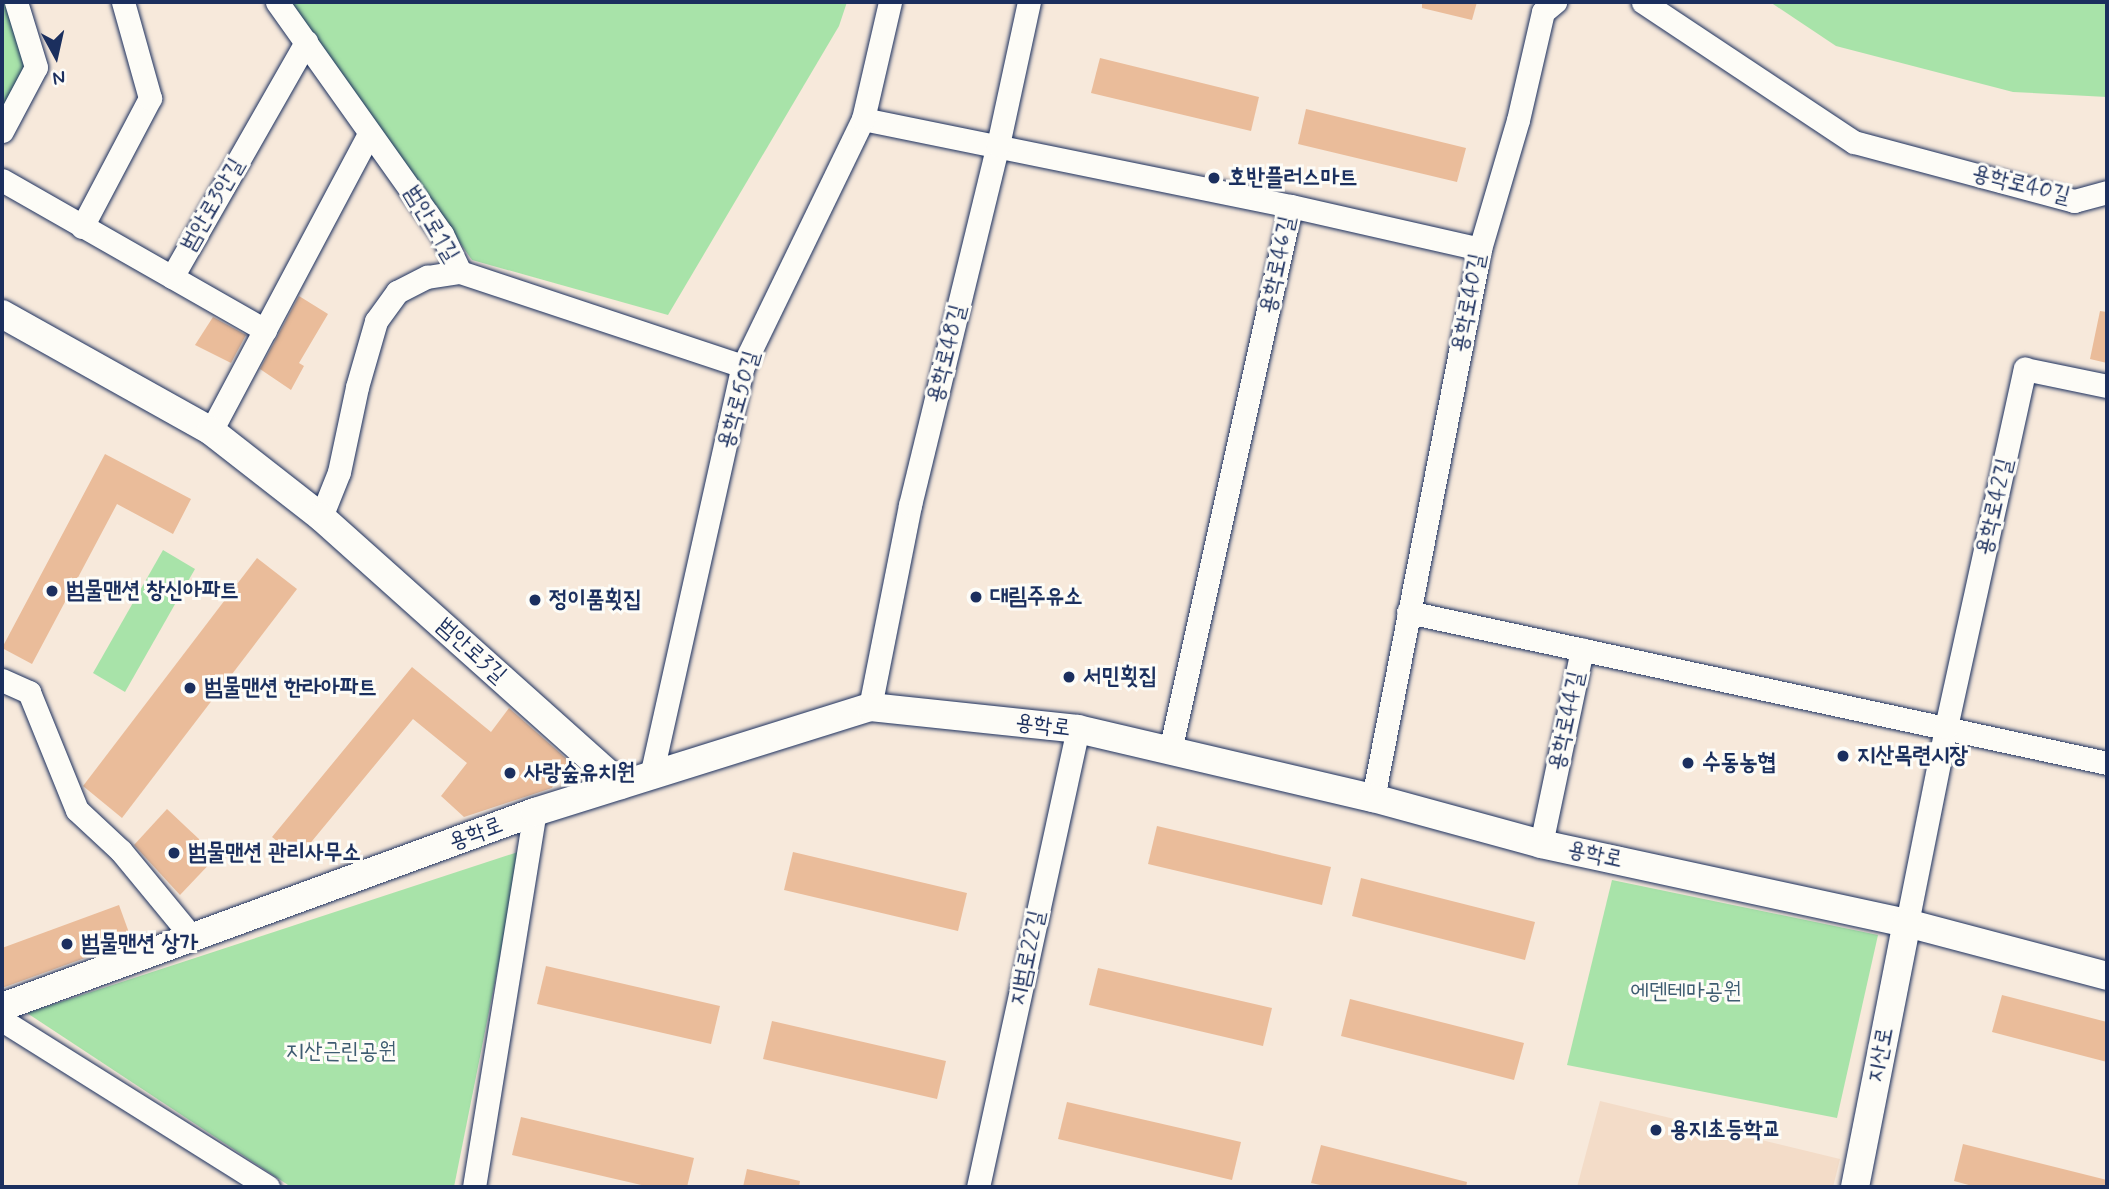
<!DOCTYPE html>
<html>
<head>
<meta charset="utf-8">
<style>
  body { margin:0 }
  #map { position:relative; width:2109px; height:1189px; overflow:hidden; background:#f7e9db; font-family:Mynerve,"Poor Story",sans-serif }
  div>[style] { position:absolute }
  .built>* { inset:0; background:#f3dcc8 }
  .green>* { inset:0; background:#a8e3a9 }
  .building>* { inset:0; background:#eabc9a }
  .roads { filter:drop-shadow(0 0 2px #1b2f5e) drop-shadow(0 0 2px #1b2f5e) }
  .minor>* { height:23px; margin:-11.5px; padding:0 11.5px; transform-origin:11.5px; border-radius:11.5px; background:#fdfcf7 }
  .tertiary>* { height:28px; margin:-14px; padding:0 14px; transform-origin:14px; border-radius:14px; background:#fdfcf7 }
  .dots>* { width:19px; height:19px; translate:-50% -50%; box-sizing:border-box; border:4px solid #fdfcf7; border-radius:50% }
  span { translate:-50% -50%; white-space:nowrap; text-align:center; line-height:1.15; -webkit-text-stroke:6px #fdfcf7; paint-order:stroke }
  .poi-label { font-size:23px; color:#1b2f5e; font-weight:700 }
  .left { translate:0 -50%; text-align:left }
  .street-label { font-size:23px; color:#1b2f5e }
  .park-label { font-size:23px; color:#3e5c71 }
  .frame { position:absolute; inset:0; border:4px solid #1b2f5e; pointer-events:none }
  .north { position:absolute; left:21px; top:21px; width:70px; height:70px; -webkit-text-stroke:5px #fdfcf7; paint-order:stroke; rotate:172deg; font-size:19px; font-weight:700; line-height:28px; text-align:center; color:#1b2f5e }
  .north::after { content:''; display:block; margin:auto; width:24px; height:32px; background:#1b2f5e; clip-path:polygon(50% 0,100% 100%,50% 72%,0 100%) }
</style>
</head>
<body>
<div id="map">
  <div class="built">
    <i style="clip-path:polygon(1600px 1101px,1840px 1159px,1833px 1187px,1577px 1187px)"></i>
  </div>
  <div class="green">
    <i style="clip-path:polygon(2px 2px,8px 2px,28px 67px,2px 115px)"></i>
    <i style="clip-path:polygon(290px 2px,847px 2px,839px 26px,668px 315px,472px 260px)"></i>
    <i style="clip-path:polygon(1770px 2px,2107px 2px,2107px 97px,2013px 92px,1836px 46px)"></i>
    <i style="clip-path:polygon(163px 550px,195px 569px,125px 692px,93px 673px)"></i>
    <i style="clip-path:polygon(521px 851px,454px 1187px,291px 1187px,27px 1013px)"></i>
    <i style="clip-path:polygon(1612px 880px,1878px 935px,1837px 1118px,1567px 1065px)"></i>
  </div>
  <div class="building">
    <i style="clip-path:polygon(1422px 2px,1477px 2px,1472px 20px,1422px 8px)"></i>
    <i style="clip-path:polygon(1100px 58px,1259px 97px,1251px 131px,1091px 93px)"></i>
    <i style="clip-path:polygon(1306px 109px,1466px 148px,1457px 182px,1298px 144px)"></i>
    <i style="clip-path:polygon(299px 296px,328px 314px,299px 363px,304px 366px,291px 390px,260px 369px)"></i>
    <i style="clip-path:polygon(2100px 311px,2107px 312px,2107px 363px,2090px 359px)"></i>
    <i style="clip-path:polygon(213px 317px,246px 335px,231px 363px,195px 345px)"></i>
    <i style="clip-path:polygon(105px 454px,191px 499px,173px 534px,117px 504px,32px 664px,2px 648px)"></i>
    <i style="clip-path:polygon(257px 558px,297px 589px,122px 818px,83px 786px)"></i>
    <i style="clip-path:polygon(412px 667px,491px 732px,509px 708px,569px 761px,552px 788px,464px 817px,441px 796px,467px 763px,413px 719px,298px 858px,272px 837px)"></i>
    <i style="clip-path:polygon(167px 809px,217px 856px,180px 895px,134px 845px)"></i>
    <i style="clip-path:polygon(1157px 826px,1331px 867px,1322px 905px,1148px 864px)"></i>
    <i style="clip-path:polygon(793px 852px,967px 893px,958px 931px,784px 890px)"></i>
    <i style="clip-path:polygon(1361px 878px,1535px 922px,1525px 960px,1352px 916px)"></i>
    <i style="clip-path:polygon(119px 905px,132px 941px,2px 988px,2px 948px)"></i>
    <i style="clip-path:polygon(546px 966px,720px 1006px,711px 1044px,537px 1004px)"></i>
    <i style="clip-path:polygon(1098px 968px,1272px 1008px,1263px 1046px,1089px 1005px)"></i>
    <i style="clip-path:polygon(2002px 995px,2107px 1022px,2107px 1062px,1992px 1032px)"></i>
    <i style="clip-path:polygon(1350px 999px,1524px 1043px,1514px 1080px,1341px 1036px)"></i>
    <i style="clip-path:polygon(772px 1021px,946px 1061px,937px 1099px,763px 1059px)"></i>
    <i style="clip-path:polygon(1067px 1102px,1241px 1142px,1232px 1180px,1058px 1139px)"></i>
    <i style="clip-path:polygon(521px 1117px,694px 1158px,687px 1187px,650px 1187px,512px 1155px)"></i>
    <i style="clip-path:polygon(1963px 1144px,2107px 1180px,2107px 1187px,1976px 1187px,1954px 1181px)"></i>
    <i style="clip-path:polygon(1321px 1145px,1467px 1182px,1466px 1187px,1330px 1187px,1311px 1183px)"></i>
    <i style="clip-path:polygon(747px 1169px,800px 1181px,799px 1187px,743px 1187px)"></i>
  </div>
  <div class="roads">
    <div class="minor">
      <i style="left:277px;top:2px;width:285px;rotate:54.6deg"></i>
      <i style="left:442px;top:234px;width:42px;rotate:64.7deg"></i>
      <i style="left:460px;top:272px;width:298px;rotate:18.4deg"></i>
      <i style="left:1643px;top:2px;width:253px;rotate:33.6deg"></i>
      <i style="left:1854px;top:142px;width:228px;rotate:15deg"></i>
      <i style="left:2074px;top:201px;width:34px;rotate:-15deg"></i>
      <i style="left:863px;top:119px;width:437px;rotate:11.5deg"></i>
      <i style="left:1291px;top:206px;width:194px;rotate:12.8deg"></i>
      <i style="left:2px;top:131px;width:72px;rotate:-62deg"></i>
      <i style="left:36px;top:67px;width:68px;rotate:-107.1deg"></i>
      <i style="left:2px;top:180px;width:303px;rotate:29.7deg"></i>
      <i style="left:82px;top:227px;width:146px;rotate:-62.2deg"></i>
      <i style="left:150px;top:98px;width:100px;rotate:-105.7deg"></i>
      <i style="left:172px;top:277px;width:271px;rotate:-60.3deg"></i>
      <i style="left:211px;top:431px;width:336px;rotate:-62deg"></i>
      <i style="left:321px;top:517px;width:48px;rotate:-68.2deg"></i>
      <i style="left:339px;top:472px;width:87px;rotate:-78deg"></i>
      <i style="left:357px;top:387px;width:69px;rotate:-73.9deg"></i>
      <i style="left:376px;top:321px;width:36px;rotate:-54deg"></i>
      <i style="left:397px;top:292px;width:34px;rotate:-27deg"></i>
      <i style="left:427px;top:277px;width:33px;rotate:-9deg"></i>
      <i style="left:1408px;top:612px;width:715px;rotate:12.19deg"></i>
      <i style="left:2px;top:680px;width:30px;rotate:24deg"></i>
      <i style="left:29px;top:692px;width:127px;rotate:67.9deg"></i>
      <i style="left:77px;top:810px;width:60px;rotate:43deg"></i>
      <i style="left:121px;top:851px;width:112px;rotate:50.5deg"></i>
      <i style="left:870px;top:707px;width:206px;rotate:-78.8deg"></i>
      <i style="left:910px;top:505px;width:371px;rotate:-76.3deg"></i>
      <i style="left:998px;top:145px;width:146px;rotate:-77.8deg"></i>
      <i style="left:1170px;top:751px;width:558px;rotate:-77.48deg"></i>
      <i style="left:651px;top:776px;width:420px;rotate:-77.4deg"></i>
      <i style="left:743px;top:366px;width:275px;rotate:-64.1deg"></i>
      <i style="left:863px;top:119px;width:120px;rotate:-77deg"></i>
      <i style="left:1373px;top:798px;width:559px;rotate:-78.97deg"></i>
      <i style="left:1480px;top:249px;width:134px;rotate:-73.6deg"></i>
      <i style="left:1518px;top:120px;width:111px;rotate:-77deg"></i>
      <i style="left:1543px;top:12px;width:16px;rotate:-40deg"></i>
      <i style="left:1541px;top:844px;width:199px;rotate:-78.1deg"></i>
      <i style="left:1907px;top:923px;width:200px;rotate:-78.7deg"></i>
      <i style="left:1946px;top:727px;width:367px;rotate:-77.6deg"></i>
      <i style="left:2025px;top:369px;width:84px;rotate:11.7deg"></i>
      <i style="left:2px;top:1020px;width:314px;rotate:32.1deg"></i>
      <i style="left:474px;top:1187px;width:380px;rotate:-80.8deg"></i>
      <i style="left:978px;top:1187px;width:469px;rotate:-77.7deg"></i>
    </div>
    <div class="tertiary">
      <i style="left:2px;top:314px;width:240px;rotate:29.2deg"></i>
      <i style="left:211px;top:431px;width:140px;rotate:38deg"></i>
      <i style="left:321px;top:517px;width:402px;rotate:41.8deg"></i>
      <i style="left:2px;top:1007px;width:568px;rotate:-20.1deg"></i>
      <i style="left:535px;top:812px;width:351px;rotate:-17.4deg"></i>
      <i style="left:870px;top:707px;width:209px;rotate:6deg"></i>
      <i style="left:1078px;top:729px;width:303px;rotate:13.2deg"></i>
      <i style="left:1373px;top:798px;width:174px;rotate:15.3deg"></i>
      <i style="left:1541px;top:844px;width:374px;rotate:12.2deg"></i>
      <i style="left:1907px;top:923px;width:207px;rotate:14.8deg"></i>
      <i style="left:1855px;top:1187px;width:269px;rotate:-78.9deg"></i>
    </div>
  </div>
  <div class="dots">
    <i style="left:1214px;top:178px;background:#1b2f5e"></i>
    <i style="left:52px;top:591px;background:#1b2f5e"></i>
    <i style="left:976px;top:597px;background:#1b2f5e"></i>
    <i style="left:535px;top:600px;background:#1b2f5e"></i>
    <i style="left:1069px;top:677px;background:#1b2f5e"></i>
    <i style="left:190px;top:688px;background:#1b2f5e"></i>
    <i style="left:1843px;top:756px;background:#1b2f5e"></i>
    <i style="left:1688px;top:763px;background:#1b2f5e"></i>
    <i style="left:510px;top:773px;background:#1b2f5e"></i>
    <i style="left:174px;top:853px;background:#1b2f5e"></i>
    <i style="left:67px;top:944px;background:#1b2f5e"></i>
    <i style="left:1656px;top:1130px;background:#1b2f5e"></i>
  </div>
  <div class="poi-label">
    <span class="left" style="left:1228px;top:178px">호반플러스마트</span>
    <span class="left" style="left:66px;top:591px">범물맨션 창신아파트</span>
    <span class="left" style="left:990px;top:597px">대림주유소</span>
    <span class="left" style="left:549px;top:600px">정이품횟집</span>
    <span class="left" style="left:1083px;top:677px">서민횟집</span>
    <span class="left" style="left:204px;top:688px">범물맨션 한라아파트</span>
    <span class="left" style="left:1857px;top:756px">지산목련시장</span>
    <span class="left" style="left:1702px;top:763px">수동농협</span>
    <span class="left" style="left:524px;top:773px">사랑숲유치원</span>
    <span class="left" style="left:188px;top:853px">범물맨션 관리사무소</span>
    <span class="left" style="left:81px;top:944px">범물맨션 상가</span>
    <span class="left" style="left:1670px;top:1130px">용지초등학교</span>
  </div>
  <div class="street-label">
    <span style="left:2021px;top:185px;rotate:14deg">용학로40길</span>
    <span style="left:213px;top:205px;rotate:-60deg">범안로3안길</span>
    <span style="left:431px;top:224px;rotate:59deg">범안로1길</span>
    <span style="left:1278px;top:265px;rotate:-78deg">용학로46길</span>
    <span style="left:1469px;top:303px;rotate:-79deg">용학로40길</span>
    <span style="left:947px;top:354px;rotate:-76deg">용학로48길</span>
    <span style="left:739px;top:400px;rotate:-74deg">용학로50길</span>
    <span style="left:1995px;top:507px;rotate:-77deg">용학로42길</span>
    <span style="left:471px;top:651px;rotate:42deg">범안로3길</span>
    <span style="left:1567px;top:721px;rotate:-78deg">용학로44길</span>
    <span style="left:1043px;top:726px;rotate:7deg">용학로</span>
    <span style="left:476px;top:834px;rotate:-20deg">용학로</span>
    <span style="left:1595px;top:855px;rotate:12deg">용학로</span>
    <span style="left:1028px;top:958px;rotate:-78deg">지범로22길</span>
    <span style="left:1881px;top:1055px;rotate:-79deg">지산로</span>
  </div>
  <div class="park-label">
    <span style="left:1686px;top:992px">에덴테마공원</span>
    <span style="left:341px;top:1052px">지산근린공원</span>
  </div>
  <div class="frame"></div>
  <div class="north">N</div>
</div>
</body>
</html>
